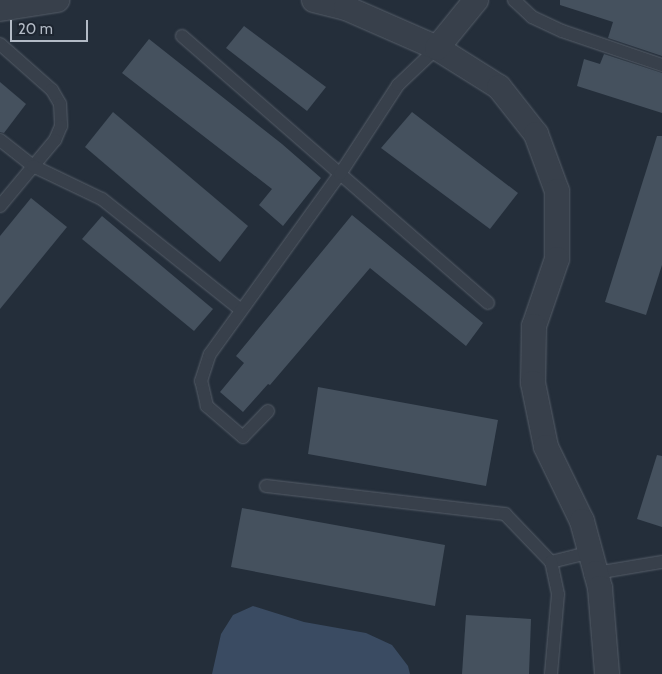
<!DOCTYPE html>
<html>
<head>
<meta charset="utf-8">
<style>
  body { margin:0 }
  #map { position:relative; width:662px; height:674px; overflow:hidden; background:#242e3a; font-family:Cabin,sans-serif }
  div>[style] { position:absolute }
  .water>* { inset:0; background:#3a4b62 }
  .building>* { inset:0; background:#45515e }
  .roads { filter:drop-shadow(0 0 1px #565e69) drop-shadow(0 0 1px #565e69) }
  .lane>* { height:12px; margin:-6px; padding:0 6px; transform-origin:6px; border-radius:6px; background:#38404b }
  .street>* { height:24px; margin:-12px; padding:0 12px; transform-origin:12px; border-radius:12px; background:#38404b }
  span { translate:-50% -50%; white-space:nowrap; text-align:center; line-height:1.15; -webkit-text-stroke:4px #1d2530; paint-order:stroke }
  .scale { position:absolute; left:10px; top:20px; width:78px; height:22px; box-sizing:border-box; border:2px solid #b3bbc6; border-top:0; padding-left:6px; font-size:15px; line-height:18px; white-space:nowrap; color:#b3bbc6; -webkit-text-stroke:4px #1d2530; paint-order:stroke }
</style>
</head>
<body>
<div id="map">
  <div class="water">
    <i style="clip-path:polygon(253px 606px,304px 622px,366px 633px,392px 645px,408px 666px,410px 674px,212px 674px,221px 634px,233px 615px)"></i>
  </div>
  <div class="building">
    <i style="clip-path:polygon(560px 0,662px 0,662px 56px,608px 38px,613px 22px,560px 5px)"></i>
    <i style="clip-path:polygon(244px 26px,326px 87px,307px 111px,226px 48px)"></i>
    <i style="clip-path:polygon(149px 39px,282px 144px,321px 178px,283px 226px,259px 205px,272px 189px,122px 73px)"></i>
    <i style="clip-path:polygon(604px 54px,662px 73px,662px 113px,577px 86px,584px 59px,600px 64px)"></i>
    <i style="clip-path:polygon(0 82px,26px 104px,4px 133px,0 132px)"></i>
    <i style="clip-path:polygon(113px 112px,248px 226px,220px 262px,85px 147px)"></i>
    <i style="clip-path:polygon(412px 112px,518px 193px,490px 229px,381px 148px)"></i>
    <i style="clip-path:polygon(657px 136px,662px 136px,662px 265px,646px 315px,605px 302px)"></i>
    <i style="clip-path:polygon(31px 198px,67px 227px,0 309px,0 236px)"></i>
    <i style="clip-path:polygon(352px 215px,483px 323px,466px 346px,370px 268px,270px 385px,268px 384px,243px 412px,220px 392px,244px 363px,236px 356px)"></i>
    <i style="clip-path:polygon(102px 216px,213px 309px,194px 331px,82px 239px)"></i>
    <i style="clip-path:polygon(318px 387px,498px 420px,486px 486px,308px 454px)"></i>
    <i style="clip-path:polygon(657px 455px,662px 456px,662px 527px,637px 519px)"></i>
    <i style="clip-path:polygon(242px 508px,445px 545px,435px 606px,231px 567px)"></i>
    <i style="clip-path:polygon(466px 615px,531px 619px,529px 674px,462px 674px)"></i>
  </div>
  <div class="roads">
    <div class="lane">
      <i style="left:514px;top:0;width:25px;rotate:43deg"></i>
      <i style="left:532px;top:17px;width:33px;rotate:25deg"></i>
      <i style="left:562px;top:31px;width:106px;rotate:18.8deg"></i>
      <i style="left:182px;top:36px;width:406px;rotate:41.1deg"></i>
      <i style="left:0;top:44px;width:69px;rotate:41.5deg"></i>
      <i style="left:52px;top:90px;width:16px;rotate:60deg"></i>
      <i style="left:60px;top:104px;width:22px;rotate:87deg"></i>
      <i style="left:61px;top:126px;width:15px;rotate:113deg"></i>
      <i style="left:55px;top:140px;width:86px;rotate:129.8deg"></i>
      <i style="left:0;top:140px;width:42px;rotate:38.2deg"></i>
      <i style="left:33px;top:166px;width:76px;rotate:25.6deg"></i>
      <i style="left:102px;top:199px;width:176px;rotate:38.6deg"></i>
      <i style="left:268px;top:411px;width:36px;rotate:134deg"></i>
      <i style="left:243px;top:437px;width:48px;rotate:-139.3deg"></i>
      <i style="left:207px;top:406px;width:26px;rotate:-103deg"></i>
      <i style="left:201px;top:381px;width:28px;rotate:-72deg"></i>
      <i style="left:210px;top:354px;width:222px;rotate:-54.2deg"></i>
      <i style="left:340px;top:174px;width:106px;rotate:-56.9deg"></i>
      <i style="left:398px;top:85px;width:54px;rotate:-43.5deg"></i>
      <i style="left:266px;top:486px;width:241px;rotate:6.7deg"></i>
      <i style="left:505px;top:514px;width:66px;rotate:46.2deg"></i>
      <i style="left:551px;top:562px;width:41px;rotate:-14deg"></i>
      <i style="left:596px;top:573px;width:67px;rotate:-9.5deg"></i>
      <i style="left:551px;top:674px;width:80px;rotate:-85deg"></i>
      <i style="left:558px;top:594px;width:33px;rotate:-102deg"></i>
    </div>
    <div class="street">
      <i style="left:314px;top:0;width:33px;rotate:14deg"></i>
      <i style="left:346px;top:8px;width:99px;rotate:23.7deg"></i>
      <i style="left:437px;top:48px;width:73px;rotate:32.2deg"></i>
      <i style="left:499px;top:87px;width:60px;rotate:51.8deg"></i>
      <i style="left:536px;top:134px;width:61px;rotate:69.8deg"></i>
      <i style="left:557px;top:191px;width:68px;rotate:90deg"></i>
      <i style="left:557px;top:259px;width:71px;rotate:108.9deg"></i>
      <i style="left:534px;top:326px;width:57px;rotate:91deg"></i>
      <i style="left:533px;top:383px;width:65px;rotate:78.5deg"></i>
      <i style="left:546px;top:447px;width:82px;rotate:64.1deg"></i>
      <i style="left:582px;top:521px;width:54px;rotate:74.9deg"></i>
      <i style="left:596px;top:573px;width:16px;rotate:75deg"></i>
      <i style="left:600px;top:588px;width:86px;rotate:85.3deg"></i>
      <i style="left:0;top:9px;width:58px;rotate:-9deg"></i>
      <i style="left:437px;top:48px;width:62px;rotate:-50.9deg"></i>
    </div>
  </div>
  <div class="scale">20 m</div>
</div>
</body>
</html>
